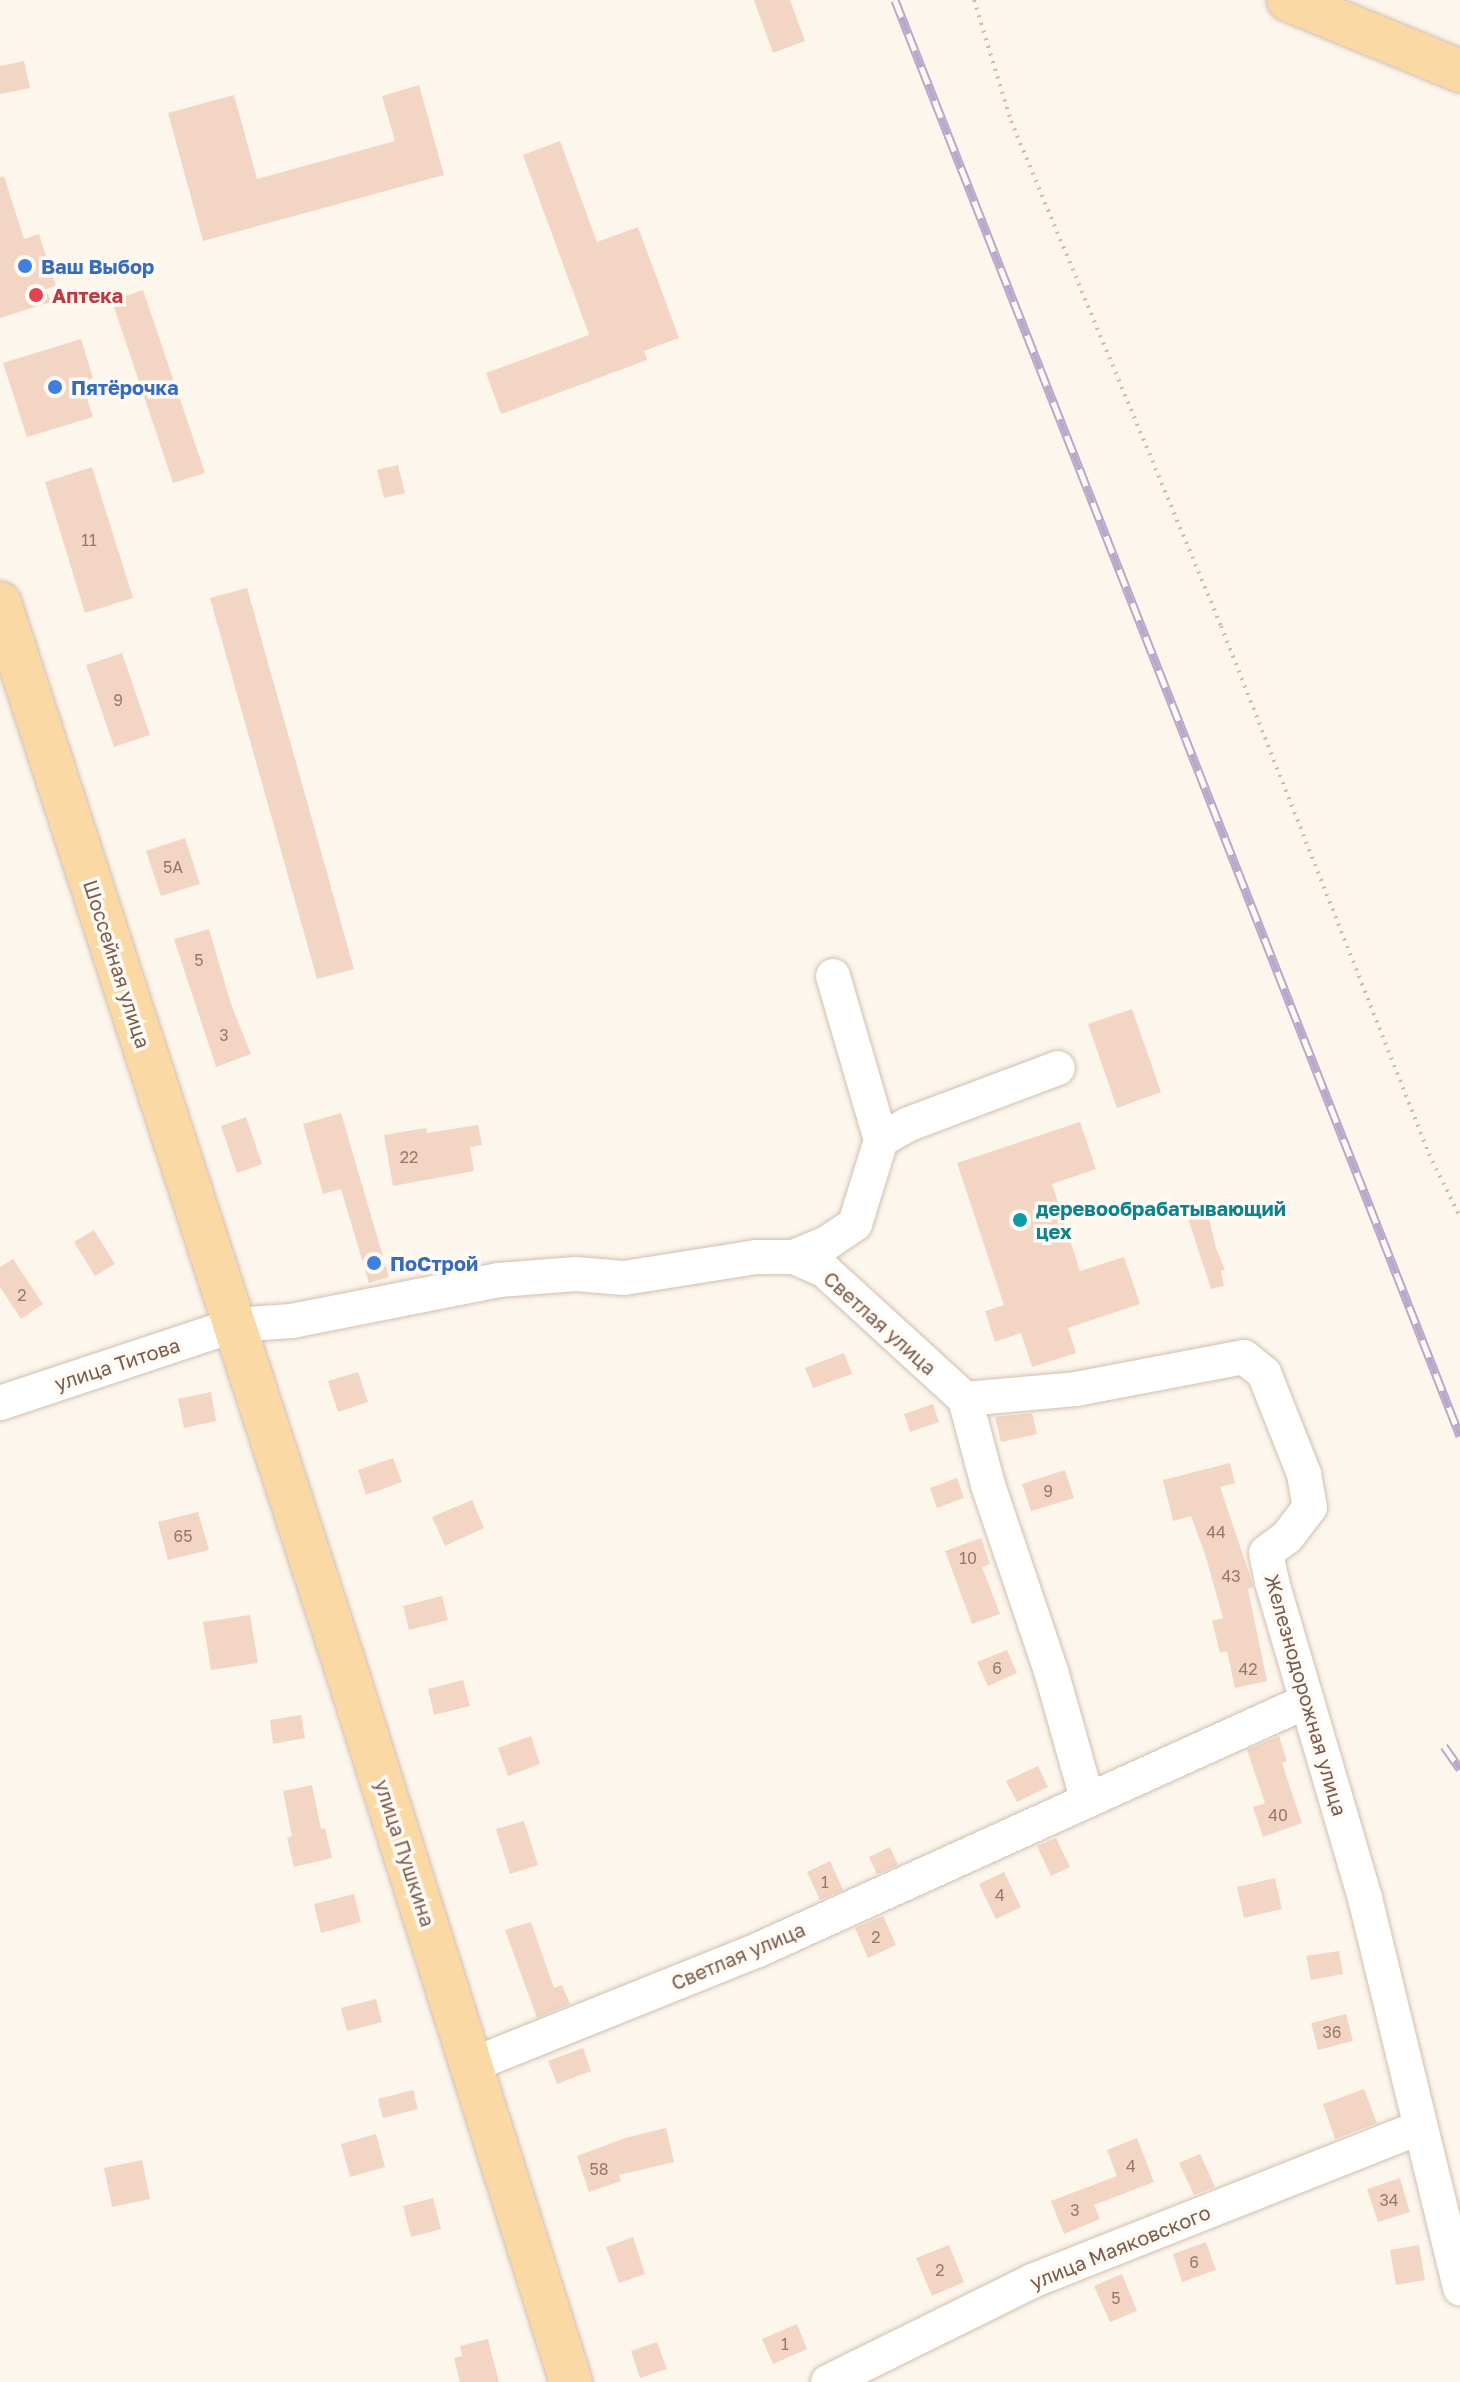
<!DOCTYPE html>
<html>
<head>
<meta charset="utf-8">
<style>
  body { margin:0 }
  #map { position:relative; width:1460px; height:2382px; overflow:hidden; background:#fdf6ec; font-family:"Golos Text",sans-serif }
  div>[style] { position:absolute }
  .building>* { inset:0; background:#f3d5c3 }
  .path>* { height:4px; margin-top:-2px; transform-origin:0; background:repeating-linear-gradient(90deg,#d9b8a5 0 2px,transparent 0 8px) }
  .roads { filter:drop-shadow(0 0 2px #d1beb0) drop-shadow(0 0 2px #d1beb0) }
  .minor>* { height:34px; margin:-17px; padding:0 17px; transform-origin:17px; border-radius:17px; background:#fff }
  .major>* { height:42px; margin:-21px; padding:0 21px; transform-origin:21px; border-radius:21px; background:#fbd9a5 }
  .rail>* { height:9px; margin-top:-4.5px; transform-origin:0; background:repeating-linear-gradient(90deg,#fffaf3 0 18px,#b9a8c9 0 36px); box-sizing:border-box; border-block:2px solid #b9a8c9 }
  .dots>* { width:22px; height:22px; translate:-50% -50%; box-sizing:border-box; border:4px solid #fffaf3; border-radius:50% }
  span { translate:-50% -50%; white-space:nowrap; text-align:center; line-height:1.15; -webkit-text-stroke:7px #fffaf3; paint-order:stroke }
  .number-label { font-size:16px; color:#987a6a }
  .number-label span { -webkit-text-stroke-width:0 }
  .shop-label { font-size:20px; color:#366cbe; font-weight:700 }
  .left { translate:0 -50%; text-align:left }
  .health-label { font-size:20px; color:#be3a42; font-weight:700 }
  .street-label { font-size:20px; color:#7a5c4d }
  .culture-label { font-size:20px; color:#0d838f; font-weight:700 }
</style>
</head>
<body>
<div id="map">
  <div class="building">
    <i style="clip-path:polygon(754px 0,790px 0,805px 41px,773px 53px)"></i>
    <i style="clip-path:polygon(24px 61px,30px 88px,0 94px,0 66px)"></i>
    <i style="clip-path:polygon(419px 85px,444px 175px,203px 241px,168px 113px,234px 95px,257px 179px,395px 141px,382px 96px)"></i>
    <i style="clip-path:polygon(560px 141px,597px 242px,638px 227px,679px 338px,644px 351px,647px 360px,501px 414px,486px 373px,589px 335px,523px 155px)"></i>
    <i style="clip-path:polygon(4px 176px,24px 239px,39px 234px,56px 286px,46px 289px,51px 302px,0 318px,0 177px)"></i>
    <i style="clip-path:polygon(143px 290px,205px 473px,173px 483px,112px 301px)"></i>
    <i style="clip-path:polygon(81px 339px,93px 378px,82px 382px,93px 417px,27px 437px,3px 363px)"></i>
    <i style="clip-path:polygon(398px 465px,405px 493px,384px 498px,377px 470px)"></i>
    <i style="clip-path:polygon(92px 467px,133px 598px,85px 613px,45px 482px)"></i>
    <i style="clip-path:polygon(247px 588px,354px 969px,317px 979px,210px 598px)"></i>
    <i style="clip-path:polygon(122px 653px,150px 735px,114px 747px,86px 665px)"></i>
    <i style="clip-path:polygon(185px 838px,200px 884px,161px 896px,146px 851px)"></i>
    <i style="clip-path:polygon(209px 929px,231px 1004px,251px 1054px,216px 1067px,174px 939px)"></i>
    <i style="clip-path:polygon(1132px 1009px,1161px 1092px,1117px 1108px,1088px 1024px)"></i>
    <i style="clip-path:polygon(341px 1113px,389px 1277px,369px 1283px,341px 1189px,323px 1194px,303px 1124px)"></i>
    <i style="clip-path:polygon(246px 1117px,262px 1164px,237px 1173px,221px 1126px)"></i>
    <i style="clip-path:polygon(1080px 1122px,1096px 1169px,1052px 1184px,1080px 1271px,1124px 1257px,1140px 1304px,1068px 1328px,1076px 1353px,1032px 1367px,1021px 1333px,995px 1342px,985px 1311px,1004px 1305px,957px 1163px)"></i>
    <i style="clip-path:polygon(478px 1125px,482px 1145px,470px 1147px,474px 1171px,393px 1186px,384px 1135px,426px 1128px,427px 1133px)"></i>
    <i style="clip-path:polygon(1207px 1211px,1216px 1248px,1225px 1270px,1221px 1271px,1224px 1286px,1211px 1289px,1187px 1215px)"></i>
    <i style="clip-path:polygon(94px 1230px,115px 1264px,95px 1276px,74px 1242px)"></i>
    <i style="clip-path:polygon(13px 1259px,43px 1304px,21px 1319px,0 1287px,0 1267px)"></i>
    <i style="clip-path:polygon(844px 1353px,852px 1374px,813px 1388px,805px 1368px)"></i>
    <i style="clip-path:polygon(358px 1372px,368px 1402px,338px 1412px,328px 1381px)"></i>
    <i style="clip-path:polygon(211px 1392px,216px 1421px,184px 1428px,178px 1399px)"></i>
    <i style="clip-path:polygon(933px 1404px,939px 1422px,910px 1432px,904px 1414px)"></i>
    <i style="clip-path:polygon(1032px 1413px,1037px 1434px,1001px 1442px,995px 1417px)"></i>
    <i style="clip-path:polygon(393px 1458px,402px 1482px,366px 1495px,358px 1470px)"></i>
    <i style="clip-path:polygon(1230px 1463px,1235px 1483px,1220px 1487px,1250px 1576px,1253px 1587px,1248px 1589px,1267px 1681px,1235px 1688px,1227px 1651px,1220px 1653px,1212px 1621px,1223px 1618px,1205px 1554px,1191px 1516px,1173px 1521px,1163px 1480px)"></i>
    <i style="clip-path:polygon(1065px 1470px,1074px 1498px,1031px 1511px,1022px 1484px)"></i>
    <i style="clip-path:polygon(957px 1478px,964px 1498px,937px 1508px,930px 1488px)"></i>
    <i style="clip-path:polygon(472px 1500px,484px 1528px,445px 1546px,432px 1517px)"></i>
    <i style="clip-path:polygon(198px 1512px,209px 1550px,168px 1560px,158px 1522px)"></i>
    <i style="clip-path:polygon(981px 1538px,990px 1564px,982px 1567px,1000px 1614px,972px 1624px,945px 1551px)"></i>
    <i style="clip-path:polygon(442px 1596px,448px 1620px,409px 1630px,403px 1606px)"></i>
    <i style="clip-path:polygon(250px 1615px,258px 1663px,211px 1670px,203px 1622px)"></i>
    <i style="clip-path:polygon(1007px 1650px,1017px 1673px,988px 1686px,977px 1662px)"></i>
    <i style="clip-path:polygon(463px 1680px,470px 1706px,434px 1715px,428px 1689px)"></i>
    <i style="clip-path:polygon(301px 1715px,305px 1738px,273px 1744px,270px 1720px)"></i>
    <i style="clip-path:polygon(531px 1736px,540px 1764px,508px 1776px,498px 1748px)"></i>
    <i style="clip-path:polygon(1279px 1736px,1287px 1761px,1282px 1763px,1302px 1823px,1263px 1837px,1253px 1807px,1265px 1803px,1247px 1750px)"></i>
    <i style="clip-path:polygon(1038px 1766px,1048px 1787px,1017px 1802px,1006px 1781px)"></i>
    <i style="clip-path:polygon(312px 1785px,321px 1829px,325px 1828px,332px 1858px,294px 1867px,287px 1838px,292px 1836px,283px 1791px)"></i>
    <i style="clip-path:polygon(524px 1821px,538px 1865px,510px 1874px,496px 1829px)"></i>
    <i style="clip-path:polygon(1056px 1838px,1070px 1867px,1051px 1876px,1037px 1846px)"></i>
    <i style="clip-path:polygon(890px 1847px,898px 1865px,877px 1874px,869px 1857px)"></i>
    <i style="clip-path:polygon(830px 1861px,843px 1890px,820px 1900px,807px 1872px)"></i>
    <i style="clip-path:polygon(1004px 1872px,1021px 1907px,996px 1919px,979px 1884px)"></i>
    <i style="clip-path:polygon(1275px 1878px,1282px 1909px,1244px 1918px,1237px 1887px)"></i>
    <i style="clip-path:polygon(354px 1894px,361px 1922px,321px 1933px,314px 1904px)"></i>
    <i style="clip-path:polygon(883px 1916px,896px 1945px,868px 1958px,855px 1928px)"></i>
    <i style="clip-path:polygon(531px 1922px,554px 1988px,562px 1985px,570px 2004px,537px 2018px,505px 1930px)"></i>
    <i style="clip-path:polygon(1339px 1951px,1343px 1974px,1311px 1980px,1306px 1956px)"></i>
    <i style="clip-path:polygon(376px 1999px,382px 2022px,347px 2031px,341px 2008px)"></i>
    <i style="clip-path:polygon(1346px 2014px,1353px 2041px,1318px 2050px,1311px 2023px)"></i>
    <i style="clip-path:polygon(583px 2048px,591px 2071px,557px 2084px,548px 2061px)"></i>
    <i style="clip-path:polygon(1364px 2089px,1377px 2123px,1335px 2139px,1323px 2104px)"></i>
    <i style="clip-path:polygon(413px 2090px,418px 2109px,383px 2118px,378px 2099px)"></i>
    <i style="clip-path:polygon(666px 2128px,674px 2162px,619px 2175px,621px 2181px,589px 2192px,577px 2156px,625px 2138px)"></i>
    <i style="clip-path:polygon(376px 2134px,385px 2167px,350px 2177px,341px 2144px)"></i>
    <i style="clip-path:polygon(1137px 2138px,1154px 2182px,1094px 2205px,1100px 2219px,1064px 2234px,1051px 2201px,1117px 2176px,1107px 2150px)"></i>
    <i style="clip-path:polygon(1200px 2154px,1215px 2187px,1194px 2195px,1179px 2163px)"></i>
    <i style="clip-path:polygon(142px 2160px,150px 2199px,112px 2207px,104px 2168px)"></i>
    <i style="clip-path:polygon(1400px 2178px,1410px 2212px,1378px 2222px,1367px 2189px)"></i>
    <i style="clip-path:polygon(433px 2198px,441px 2229px,411px 2237px,403px 2206px)"></i>
    <i style="clip-path:polygon(633px 2237px,645px 2274px,619px 2283px,606px 2247px)"></i>
    <i style="clip-path:polygon(1206px 2242px,1216px 2270px,1182px 2282px,1173px 2254px)"></i>
    <i style="clip-path:polygon(949px 2245px,964px 2282px,932px 2296px,916px 2258px)"></i>
    <i style="clip-path:polygon(1419px 2245px,1425px 2280px,1396px 2285px,1390px 2250px)"></i>
    <i style="clip-path:polygon(1122px 2274px,1137px 2311px,1110px 2322px,1094px 2286px)"></i>
    <i style="clip-path:polygon(797px 2324px,807px 2349px,773px 2364px,762px 2339px)"></i>
    <i style="clip-path:polygon(488px 2339px,499px 2382px,460px 2382px,454px 2358px,462px 2356px,460px 2346px)"></i>
    <i style="clip-path:polygon(657px 2342px,667px 2369px,640px 2378px,631px 2351px)"></i>
  </div>
  <div class="path">
    <i style="left:974px;top:0;width:127px;rotate:73deg"></i>
    <i style="left:1011px;top:121px;width:547px;rotate:67.42deg"></i>
    <i style="left:1221px;top:626px;width:567px;rotate:68.5deg"></i>
    <i style="left:1429px;top:1154px;width:70px;rotate:63.8deg"></i>
  </div>
  <div class="roads">
    <div class="minor">
      <i style="left:833px;top:976px;width:171px;rotate:73.7deg"></i>
      <i style="left:794px;top:1257px;width:36px;rotate:-23deg"></i>
      <i style="left:827px;top:1243px;width:34px;rotate:-34deg"></i>
      <i style="left:855px;top:1224px;width:88px;rotate:-72.8deg"></i>
      <i style="left:881px;top:1140px;width:32px;rotate:-30deg"></i>
      <i style="left:909px;top:1124px;width:159px;rotate:-20.6deg"></i>
      <i style="left:965px;top:1399px;width:111px;rotate:-5.1deg"></i>
      <i style="left:1076px;top:1389px;width:171px;rotate:-10.8deg"></i>
      <i style="left:1244px;top:1357px;width:26px;rotate:39deg"></i>
      <i style="left:1264px;top:1373px;width:109px;rotate:68.4deg"></i>
      <i style="left:1304px;top:1474px;width:34px;rotate:80deg"></i>
      <i style="left:1310px;top:1507px;width:38px;rotate:127deg"></i>
      <i style="left:1287px;top:1537px;width:26px;rotate:143deg"></i>
      <i style="left:1266px;top:1553px;width:30px;rotate:78deg"></i>
      <i style="left:1272px;top:1582px;width:329px;rotate:73.6deg"></i>
      <i style="left:1365px;top:1898px;width:402px;rotate:76.3deg"></i>
      <i style="left:0;top:1403px;width:247px;rotate:-18.4deg"></i>
      <i style="left:234px;top:1325px;width:58px;rotate:-3.9deg"></i>
      <i style="left:292px;top:1321px;width:211px;rotate:-11.2deg"></i>
      <i style="left:499px;top:1280px;width:77px;rotate:-4.5deg"></i>
      <i style="left:576px;top:1274px;width:48px;rotate:4.8deg"></i>
      <i style="left:624px;top:1278px;width:134px;rotate:-9deg"></i>
      <i style="left:756px;top:1257px;width:38px"></i>
      <i style="left:794px;top:1257px;width:34px;rotate:24deg"></i>
      <i style="left:825px;top:1271px;width:190px;rotate:42.4deg"></i>
      <i style="left:965px;top:1399px;width:89px;rotate:75deg"></i>
      <i style="left:988px;top:1485px;width:196px;rotate:71.3deg"></i>
      <i style="left:1051px;top:1671px;width:132px;rotate:74.2deg"></i>
      <i style="left:472px;top:2065px;width:308px;rotate:-21.9deg"></i>
      <i style="left:758px;top:1950px;width:601px;rotate:-24.39deg"></i>
      <i style="left:828px;top:2382px;width:228px;rotate:-26.3deg"></i>
      <i style="left:1032px;top:2281px;width:415px;rotate:-21.6deg"></i>
    </div>
    <div class="major">
      <i style="left:1288px;top:0;width:186px;rotate:22.4deg"></i>
      <i style="left:0;top:603px;width:1130px;rotate:72.01deg"></i>
      <i style="left:349px;top:1678px;width:738px;rotate:72.5deg"></i>
    </div>
  </div>
  <div class="rail">
    <i style="left:895px;top:0;width:1543px;rotate:68.52deg"></i>
    <i style="left:1444px;top:1746px;width:28px;rotate:55deg"></i>
  </div>
  <div class="dots">
    <i style="left:25px;top:266px;background:#3f7fe0"></i>
    <i style="left:36px;top:295px;background:#e0444e"></i>
    <i style="left:55px;top:387px;background:#3f7fe0"></i>
    <i style="left:1020px;top:1220px;background:#0f9aa8"></i>
    <i style="left:374px;top:1263px;background:#3f7fe0"></i>
  </div>
  <div class="number-label">
    <span style="left:89px;top:540px">11</span>
    <span style="left:118px;top:700px">9</span>
    <span style="left:173px;top:867px">5А</span>
    <span style="left:199px;top:960px">5</span>
    <span style="left:224px;top:1035px">3</span>
    <span style="left:409px;top:1157px">22</span>
    <span style="left:22px;top:1295px">2</span>
    <span style="left:1048px;top:1491px">9</span>
    <span style="left:1216px;top:1532px">44</span>
    <span style="left:183px;top:1536px">65</span>
    <span style="left:968px;top:1558px">10</span>
    <span style="left:1231px;top:1576px">43</span>
    <span style="left:997px;top:1668px">6</span>
    <span style="left:1248px;top:1669px">42</span>
    <span style="left:1278px;top:1815px">40</span>
    <span style="left:825px;top:1882px">1</span>
    <span style="left:1000px;top:1895px">4</span>
    <span style="left:876px;top:1937px">2</span>
    <span style="left:1332px;top:2032px">36</span>
    <span style="left:1131px;top:2166px">4</span>
    <span style="left:599px;top:2169px">58</span>
    <span style="left:1389px;top:2200px">34</span>
    <span style="left:1075px;top:2210px">3</span>
    <span style="left:1194px;top:2262px">6</span>
    <span style="left:940px;top:2270px">2</span>
    <span style="left:1116px;top:2298px">5</span>
    <span style="left:785px;top:2344px">1</span>
  </div>
  <div class="shop-label">
    <span class="left" style="left:41px;top:266px">Ваш Выбор</span>
    <span class="left" style="left:71px;top:387px">Пятёрочка</span>
    <span class="left" style="left:390px;top:1263px">ПоСтрой</span>
  </div>
  <div class="health-label">
    <span class="left" style="left:52px;top:295px">Аптека</span>
  </div>
  <div class="street-label">
    <span style="left:117px;top:964px;rotate:72deg">Шоссейная улица</span>
    <span style="left:880px;top:1323px;rotate:42deg">Светлая улица</span>
    <span style="left:117px;top:1364px;rotate:-18deg">улица Титова</span>
    <span style="left:1306px;top:1695px;rotate:74deg">Железнодорожная улица</span>
    <span style="left:405px;top:1853px;rotate:72deg">улица Пушкина</span>
    <span style="left:738px;top:1956px;rotate:-23deg">Светлая улица</span>
    <span style="left:1120px;top:2247px;rotate:-22deg">улица Маяковского</span>
  </div>
  <div class="culture-label">
    <span class="left" style="left:1036px;top:1220px">деревообрабатывающий<br>цех</span>
  </div>
</div>
</body>
</html>
